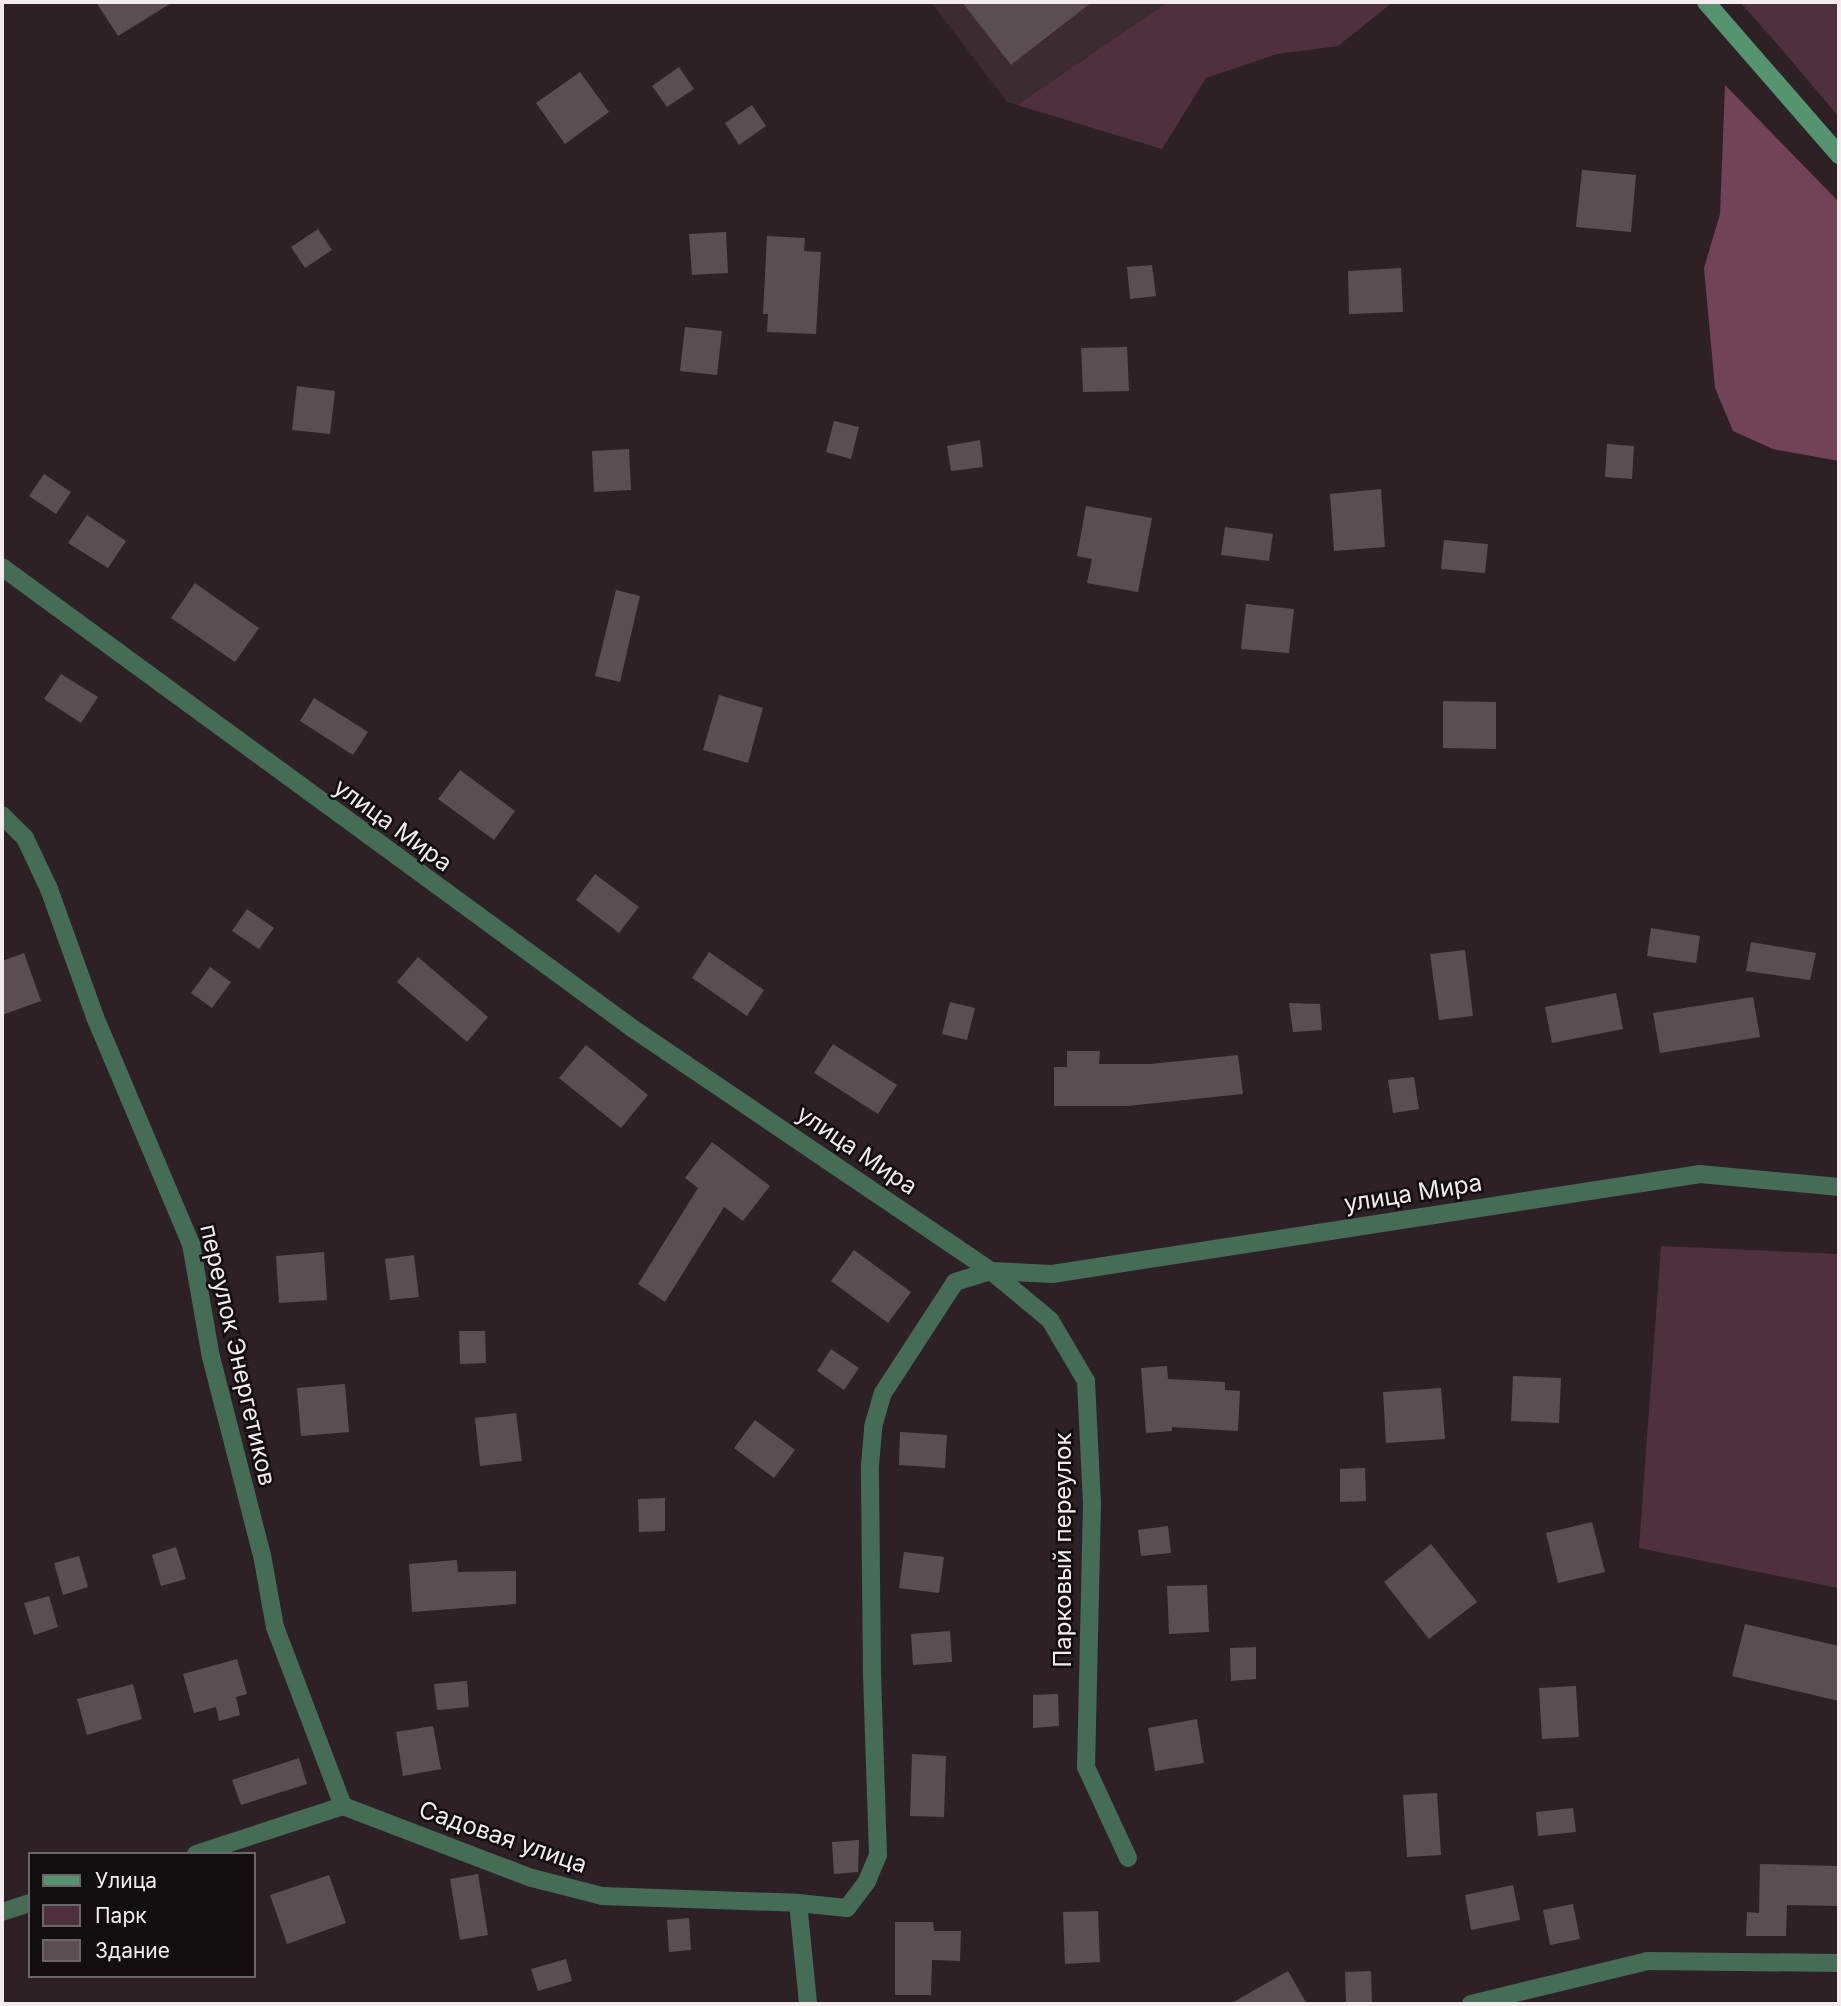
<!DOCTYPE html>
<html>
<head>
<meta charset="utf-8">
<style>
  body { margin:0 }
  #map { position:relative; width:1841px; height:2006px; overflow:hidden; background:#2d2126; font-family:Inter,sans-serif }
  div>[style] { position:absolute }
  .built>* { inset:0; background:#3d2b32 }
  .green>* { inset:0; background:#4f313d }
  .forest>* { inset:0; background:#724357 }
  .building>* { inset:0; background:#5b4e53 }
  .street>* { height:18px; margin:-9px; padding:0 9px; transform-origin:9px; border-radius:9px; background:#456c54 }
  .secondary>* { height:18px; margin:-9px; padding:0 9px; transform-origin:9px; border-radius:9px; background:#54946e }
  span { translate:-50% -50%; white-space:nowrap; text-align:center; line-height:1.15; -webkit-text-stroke:5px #120d0f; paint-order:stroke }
  .street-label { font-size:24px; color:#f3ebee }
  .frame { position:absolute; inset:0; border:4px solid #f3ebee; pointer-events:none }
  .legend { position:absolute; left:28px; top:1852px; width:228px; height:126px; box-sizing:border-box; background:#120d0f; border:2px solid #6c6668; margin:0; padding:9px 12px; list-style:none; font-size:21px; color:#f3ebee }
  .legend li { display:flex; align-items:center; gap:14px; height:35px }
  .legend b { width:35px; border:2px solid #6c6668 }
</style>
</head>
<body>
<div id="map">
  <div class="built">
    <i style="clip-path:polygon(931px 2px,1168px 2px,1017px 105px,1007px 102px)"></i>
  </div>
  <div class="green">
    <i style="clip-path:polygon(1168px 2px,1393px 2px,1338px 46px,1277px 54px,1206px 78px,1162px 149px,1017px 105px)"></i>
    <i style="clip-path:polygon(1740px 2px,1839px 2px,1839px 117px,1778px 45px)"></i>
    <i style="clip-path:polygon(1661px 1246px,1839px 1254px,1839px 1588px,1639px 1548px)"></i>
  </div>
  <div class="forest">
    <i style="clip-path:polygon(1725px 85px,1839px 202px,1839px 461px,1773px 449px,1733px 431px,1715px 388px,1704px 268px,1720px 214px)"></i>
  </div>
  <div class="building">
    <i style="clip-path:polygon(96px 2px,173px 2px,118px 36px)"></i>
    <i style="clip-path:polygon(962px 2px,1092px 2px,1011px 65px)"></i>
    <i style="clip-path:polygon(679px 67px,694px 89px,667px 107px,652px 86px)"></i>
    <i style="clip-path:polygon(580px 72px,609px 112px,565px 144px,536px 103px)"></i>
    <i style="clip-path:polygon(752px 105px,766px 126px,739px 145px,725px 123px)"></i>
    <i style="clip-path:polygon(1582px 170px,1636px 175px,1631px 232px,1576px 227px)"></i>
    <i style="clip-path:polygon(318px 229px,332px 250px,305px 268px,291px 247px)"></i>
    <i style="clip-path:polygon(726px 232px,728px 273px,692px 275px,689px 234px)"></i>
    <i style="clip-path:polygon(767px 236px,805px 238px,804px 251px,821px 252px,816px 334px,767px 332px,768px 314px,763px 314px)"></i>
    <i style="clip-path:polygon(1152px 265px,1156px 296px,1130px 299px,1127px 267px)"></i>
    <i style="clip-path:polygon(1401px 268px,1403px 312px,1349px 314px,1348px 271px)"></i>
    <i style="clip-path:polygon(685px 327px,722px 331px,717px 375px,680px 371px)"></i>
    <i style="clip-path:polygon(1127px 347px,1129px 391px,1083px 392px,1081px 348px)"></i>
    <i style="clip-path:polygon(297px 386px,335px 391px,330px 434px,292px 430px)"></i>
    <i style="clip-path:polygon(834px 421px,859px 427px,851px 459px,826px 452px)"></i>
    <i style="clip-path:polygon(980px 440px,983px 467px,951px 471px,947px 446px)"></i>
    <i style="clip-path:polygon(1607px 444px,1634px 446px,1632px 479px,1605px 477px)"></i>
    <i style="clip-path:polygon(629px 449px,631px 490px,594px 492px,592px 451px)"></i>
    <i style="clip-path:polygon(44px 474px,71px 492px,56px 514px,29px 496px)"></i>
    <i style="clip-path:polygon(1381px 489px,1385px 547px,1334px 551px,1330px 494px)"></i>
    <i style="clip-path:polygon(1086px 506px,1152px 518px,1138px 592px,1087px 583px,1092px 559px,1077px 556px)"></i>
    <i style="clip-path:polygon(87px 515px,126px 541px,108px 568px,68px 543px)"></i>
    <i style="clip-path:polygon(1225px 527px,1273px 534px,1269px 561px,1221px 555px)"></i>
    <i style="clip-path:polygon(1444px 540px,1488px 544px,1485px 573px,1441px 569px)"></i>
    <i style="clip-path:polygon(195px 583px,259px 628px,235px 662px,171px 618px)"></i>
    <i style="clip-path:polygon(616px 590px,640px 596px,620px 682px,595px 676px)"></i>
    <i style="clip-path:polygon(1246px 604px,1294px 609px,1289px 653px,1241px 649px)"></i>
    <i style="clip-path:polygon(61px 674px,98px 697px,81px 723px,44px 699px)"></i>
    <i style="clip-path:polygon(719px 695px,763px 708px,748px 763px,703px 750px)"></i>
    <i style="clip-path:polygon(314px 698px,368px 732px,353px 755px,300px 721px)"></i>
    <i style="clip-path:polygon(1443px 701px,1496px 702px,1496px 749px,1443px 748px)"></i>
    <i style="clip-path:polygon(460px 770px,515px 811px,494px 840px,438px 799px)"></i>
    <i style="clip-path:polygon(595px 874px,639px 907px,619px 933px,576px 900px)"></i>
    <i style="clip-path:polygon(247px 909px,274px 928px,259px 949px,232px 931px)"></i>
    <i style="clip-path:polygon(1651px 928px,1700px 936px,1696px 963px,1647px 956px)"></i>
    <i style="clip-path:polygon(1751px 942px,1816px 953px,1810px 980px,1746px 971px)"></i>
    <i style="clip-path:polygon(1465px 950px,1473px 1016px,1439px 1020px,1430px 954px)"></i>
    <i style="clip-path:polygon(709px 952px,764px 990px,747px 1016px,692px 978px)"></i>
    <i style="clip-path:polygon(24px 953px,41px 1001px,2px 1015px,2px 961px)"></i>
    <i style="clip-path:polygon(418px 957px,488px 1017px,467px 1042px,397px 982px)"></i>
    <i style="clip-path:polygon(210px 967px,231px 982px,212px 1008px,191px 993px)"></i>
    <i style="clip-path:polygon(1616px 993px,1623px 1029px,1552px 1043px,1545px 1007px)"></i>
    <i style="clip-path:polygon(1753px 997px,1760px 1037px,1660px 1053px,1653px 1013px)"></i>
    <i style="clip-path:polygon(950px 1002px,975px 1008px,967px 1040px,942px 1034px)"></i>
    <i style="clip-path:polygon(1289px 1003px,1320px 1004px,1322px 1030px,1293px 1032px)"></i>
    <i style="clip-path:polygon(833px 1044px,897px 1085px,878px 1114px,814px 1073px)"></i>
    <i style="clip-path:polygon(586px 1045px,648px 1095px,621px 1128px,559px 1078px)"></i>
    <i style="clip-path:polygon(1067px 1051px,1100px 1051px,1099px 1064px,1150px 1064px,1238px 1055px,1243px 1094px,1127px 1106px,1054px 1106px,1054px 1067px,1067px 1067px)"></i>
    <i style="clip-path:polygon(1414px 1077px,1419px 1109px,1393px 1113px,1388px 1080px)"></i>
    <i style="clip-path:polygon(712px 1142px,770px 1186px,743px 1221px,724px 1207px,665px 1302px,638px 1284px,698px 1188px,685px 1178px)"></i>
    <i style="clip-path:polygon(854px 1250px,911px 1292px,888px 1323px,831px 1281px)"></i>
    <i style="clip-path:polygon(324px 1252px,327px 1300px,279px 1303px,276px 1256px)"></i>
    <i style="clip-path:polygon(414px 1255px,419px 1297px,390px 1300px,385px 1259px)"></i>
    <i style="clip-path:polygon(459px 1331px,485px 1331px,486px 1363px,460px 1364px)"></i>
    <i style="clip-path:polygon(831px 1349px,859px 1368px,844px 1390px,817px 1371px)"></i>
    <i style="clip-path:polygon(1167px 1366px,1168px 1379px,1225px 1382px,1225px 1390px,1240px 1391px,1238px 1431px,1172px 1427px,1172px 1431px,1146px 1433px,1141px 1368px)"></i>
    <i style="clip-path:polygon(1513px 1376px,1561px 1378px,1559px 1423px,1511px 1421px)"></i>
    <i style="clip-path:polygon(345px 1384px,349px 1432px,301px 1436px,297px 1388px)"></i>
    <i style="clip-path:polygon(1441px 1388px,1445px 1439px,1386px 1443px,1383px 1392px)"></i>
    <i style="clip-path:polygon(516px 1413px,522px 1461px,480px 1466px,475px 1418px)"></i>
    <i style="clip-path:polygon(755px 1420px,795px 1450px,774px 1478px,734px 1448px)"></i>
    <i style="clip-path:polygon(900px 1432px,947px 1435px,945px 1468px,899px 1465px)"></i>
    <i style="clip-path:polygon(1365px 1468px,1366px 1501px,1340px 1502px,1340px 1469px)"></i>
    <i style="clip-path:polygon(665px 1498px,665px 1531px,639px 1532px,638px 1499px)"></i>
    <i style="clip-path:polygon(1592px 1522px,1605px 1572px,1558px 1583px,1546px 1533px)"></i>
    <i style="clip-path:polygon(1168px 1526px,1171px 1553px,1141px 1556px,1138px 1530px)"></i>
    <i style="clip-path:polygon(1431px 1544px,1477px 1602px,1429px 1639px,1384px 1582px)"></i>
    <i style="clip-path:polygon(176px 1547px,186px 1579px,161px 1586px,152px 1555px)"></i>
    <i style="clip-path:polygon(904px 1552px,944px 1557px,939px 1593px,899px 1588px)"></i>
    <i style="clip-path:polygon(79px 1556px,88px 1587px,63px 1595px,54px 1563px)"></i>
    <i style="clip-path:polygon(457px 1560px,458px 1572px,516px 1571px,516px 1604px,412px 1612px,409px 1564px)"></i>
    <i style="clip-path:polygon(1207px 1585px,1209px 1632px,1169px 1634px,1167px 1586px)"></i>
    <i style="clip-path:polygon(49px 1596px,58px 1627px,34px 1635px,24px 1603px)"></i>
    <i style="clip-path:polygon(1745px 1624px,1839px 1646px,1839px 1701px,1732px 1676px)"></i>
    <i style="clip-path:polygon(950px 1631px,952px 1662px,913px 1665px,911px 1634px)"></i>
    <i style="clip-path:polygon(1256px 1647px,1256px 1679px,1231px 1681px,1230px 1648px)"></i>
    <i style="clip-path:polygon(237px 1659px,247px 1694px,236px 1697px,240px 1715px,219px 1721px,216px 1707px,194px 1713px,183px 1674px)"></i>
    <i style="clip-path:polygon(467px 1681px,469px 1707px,437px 1710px,434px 1684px)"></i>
    <i style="clip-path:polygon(133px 1684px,142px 1719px,87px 1735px,77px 1699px)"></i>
    <i style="clip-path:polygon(1576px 1686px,1579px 1737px,1542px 1739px,1539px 1688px)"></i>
    <i style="clip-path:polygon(1058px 1694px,1059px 1726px,1033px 1728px,1033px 1695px)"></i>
    <i style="clip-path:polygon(1197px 1719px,1204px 1763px,1155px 1771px,1148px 1728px)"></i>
    <i style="clip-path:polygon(433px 1726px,441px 1769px,403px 1776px,396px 1732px)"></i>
    <i style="clip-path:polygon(912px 1754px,946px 1756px,944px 1817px,910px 1816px)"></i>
    <i style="clip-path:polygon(299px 1758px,307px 1784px,241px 1805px,232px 1780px)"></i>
    <i style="clip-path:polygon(1437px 1793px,1441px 1855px,1407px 1857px,1403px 1795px)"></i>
    <i style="clip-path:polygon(1573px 1808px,1576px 1832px,1538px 1836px,1536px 1812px)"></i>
    <i style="clip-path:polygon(859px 1840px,858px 1872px,834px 1874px,832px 1842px)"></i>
    <i style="clip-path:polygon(1760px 1864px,1839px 1866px,1839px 1906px,1787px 1905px,1786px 1936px,1746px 1936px,1747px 1912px,1759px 1913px)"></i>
    <i style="clip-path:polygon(478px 1874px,488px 1935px,460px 1940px,450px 1879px)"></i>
    <i style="clip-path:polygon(329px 1875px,346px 1923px,287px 1944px,270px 1895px)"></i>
    <i style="clip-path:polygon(1513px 1885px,1520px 1920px,1471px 1930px,1465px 1895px)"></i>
    <i style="clip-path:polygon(1573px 1904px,1580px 1939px,1550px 1945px,1543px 1910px)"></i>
    <i style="clip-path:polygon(1098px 1911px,1100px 1962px,1065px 1964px,1063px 1912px)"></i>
    <i style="clip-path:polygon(689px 1918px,691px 1950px,669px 1952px,667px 1920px)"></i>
    <i style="clip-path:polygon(895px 1922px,933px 1922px,934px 1931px,961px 1931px,960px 1961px,932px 1960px,931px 1995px,895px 1995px)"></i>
    <i style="clip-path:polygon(566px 1959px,572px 1981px,538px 1991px,531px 1969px)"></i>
    <i style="clip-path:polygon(1288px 1971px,1307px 2004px,1230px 2004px)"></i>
    <i style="clip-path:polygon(1371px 1971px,1372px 2004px,1346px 2004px,1345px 1972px)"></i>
  </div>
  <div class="street">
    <i style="left:2px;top:567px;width:781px;rotate:36.19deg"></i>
    <i style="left:632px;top:1028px;width:434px;rotate:34.1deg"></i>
    <i style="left:991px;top:1271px;width:77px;rotate:39.7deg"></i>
    <i style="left:1050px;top:1320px;width:71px;rotate:59.5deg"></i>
    <i style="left:1086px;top:1381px;width:123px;rotate:87.2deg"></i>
    <i style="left:1092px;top:1504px;width:263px;rotate:91.3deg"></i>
    <i style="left:1086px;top:1767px;width:100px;rotate:65.2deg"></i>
    <i style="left:2px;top:815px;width:33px;rotate:45deg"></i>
    <i style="left:25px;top:838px;width:56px;rotate:64.8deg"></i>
    <i style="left:49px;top:889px;width:136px;rotate:70.2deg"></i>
    <i style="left:95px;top:1017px;width:246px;rotate:67.1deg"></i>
    <i style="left:191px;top:1244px;width:115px;rotate:80deg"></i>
    <i style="left:211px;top:1357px;width:204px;rotate:75.6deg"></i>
    <i style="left:262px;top:1555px;width:73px;rotate:79.8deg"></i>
    <i style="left:275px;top:1627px;width:191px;rotate:69.2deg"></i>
    <i style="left:196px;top:1854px;width:155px;rotate:-18.1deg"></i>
    <i style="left:343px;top:1806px;width:202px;rotate:20.9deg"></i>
    <i style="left:532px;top:1878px;width:72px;rotate:14.4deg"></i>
    <i style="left:602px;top:1896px;width:196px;rotate:2deg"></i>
    <i style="left:798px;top:1903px;width:49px;rotate:5.8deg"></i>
    <i style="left:847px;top:1908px;width:34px;rotate:-53deg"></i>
    <i style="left:867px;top:1881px;width:28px;rotate:-67deg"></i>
    <i style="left:878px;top:1855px;width:184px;rotate:-91.9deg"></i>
    <i style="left:872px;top:1671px;width:206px;rotate:-90.6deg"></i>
    <i style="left:870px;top:1465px;width:38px;rotate:-85deg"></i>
    <i style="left:873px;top:1427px;width:35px;rotate:-74deg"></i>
    <i style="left:883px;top:1393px;width:132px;rotate:-57deg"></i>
    <i style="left:955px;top:1282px;width:38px;rotate:-17deg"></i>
    <i style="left:991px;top:1271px;width:61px;rotate:2.8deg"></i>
    <i style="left:1052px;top:1274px;width:656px;rotate:-8.77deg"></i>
    <i style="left:1700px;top:1174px;width:140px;rotate:5.3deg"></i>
    <i style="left:798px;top:1903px;width:101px;rotate:84.3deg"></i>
    <i style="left:2px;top:1912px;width:29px;rotate:-18deg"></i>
    <i style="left:1471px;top:2004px;width:181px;rotate:-13.7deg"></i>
    <i style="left:1647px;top:1961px;width:192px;rotate:0.6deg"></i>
  </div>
  <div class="secondary">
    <i style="left:1706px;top:2px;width:203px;rotate:49deg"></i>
  </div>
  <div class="street-label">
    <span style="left:393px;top:825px;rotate:36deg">улица Мира</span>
    <span style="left:857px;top:1150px;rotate:34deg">улица Мира</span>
    <span style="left:1413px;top:1193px;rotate:-9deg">улица Мира</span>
    <span style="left:238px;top:1355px;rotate:77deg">переулок Энергетиков</span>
    <span style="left:1063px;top:1550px;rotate:-90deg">Парковый переулок</span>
    <span style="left:503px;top:1837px;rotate:19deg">Садовая улица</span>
  </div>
  <div class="frame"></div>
  <ul class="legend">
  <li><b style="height:9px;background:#54946e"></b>Улица</li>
  <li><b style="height:19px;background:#4f313d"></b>Парк</li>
  <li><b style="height:19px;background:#5b4e53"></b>Здание</li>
  </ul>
</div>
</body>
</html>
